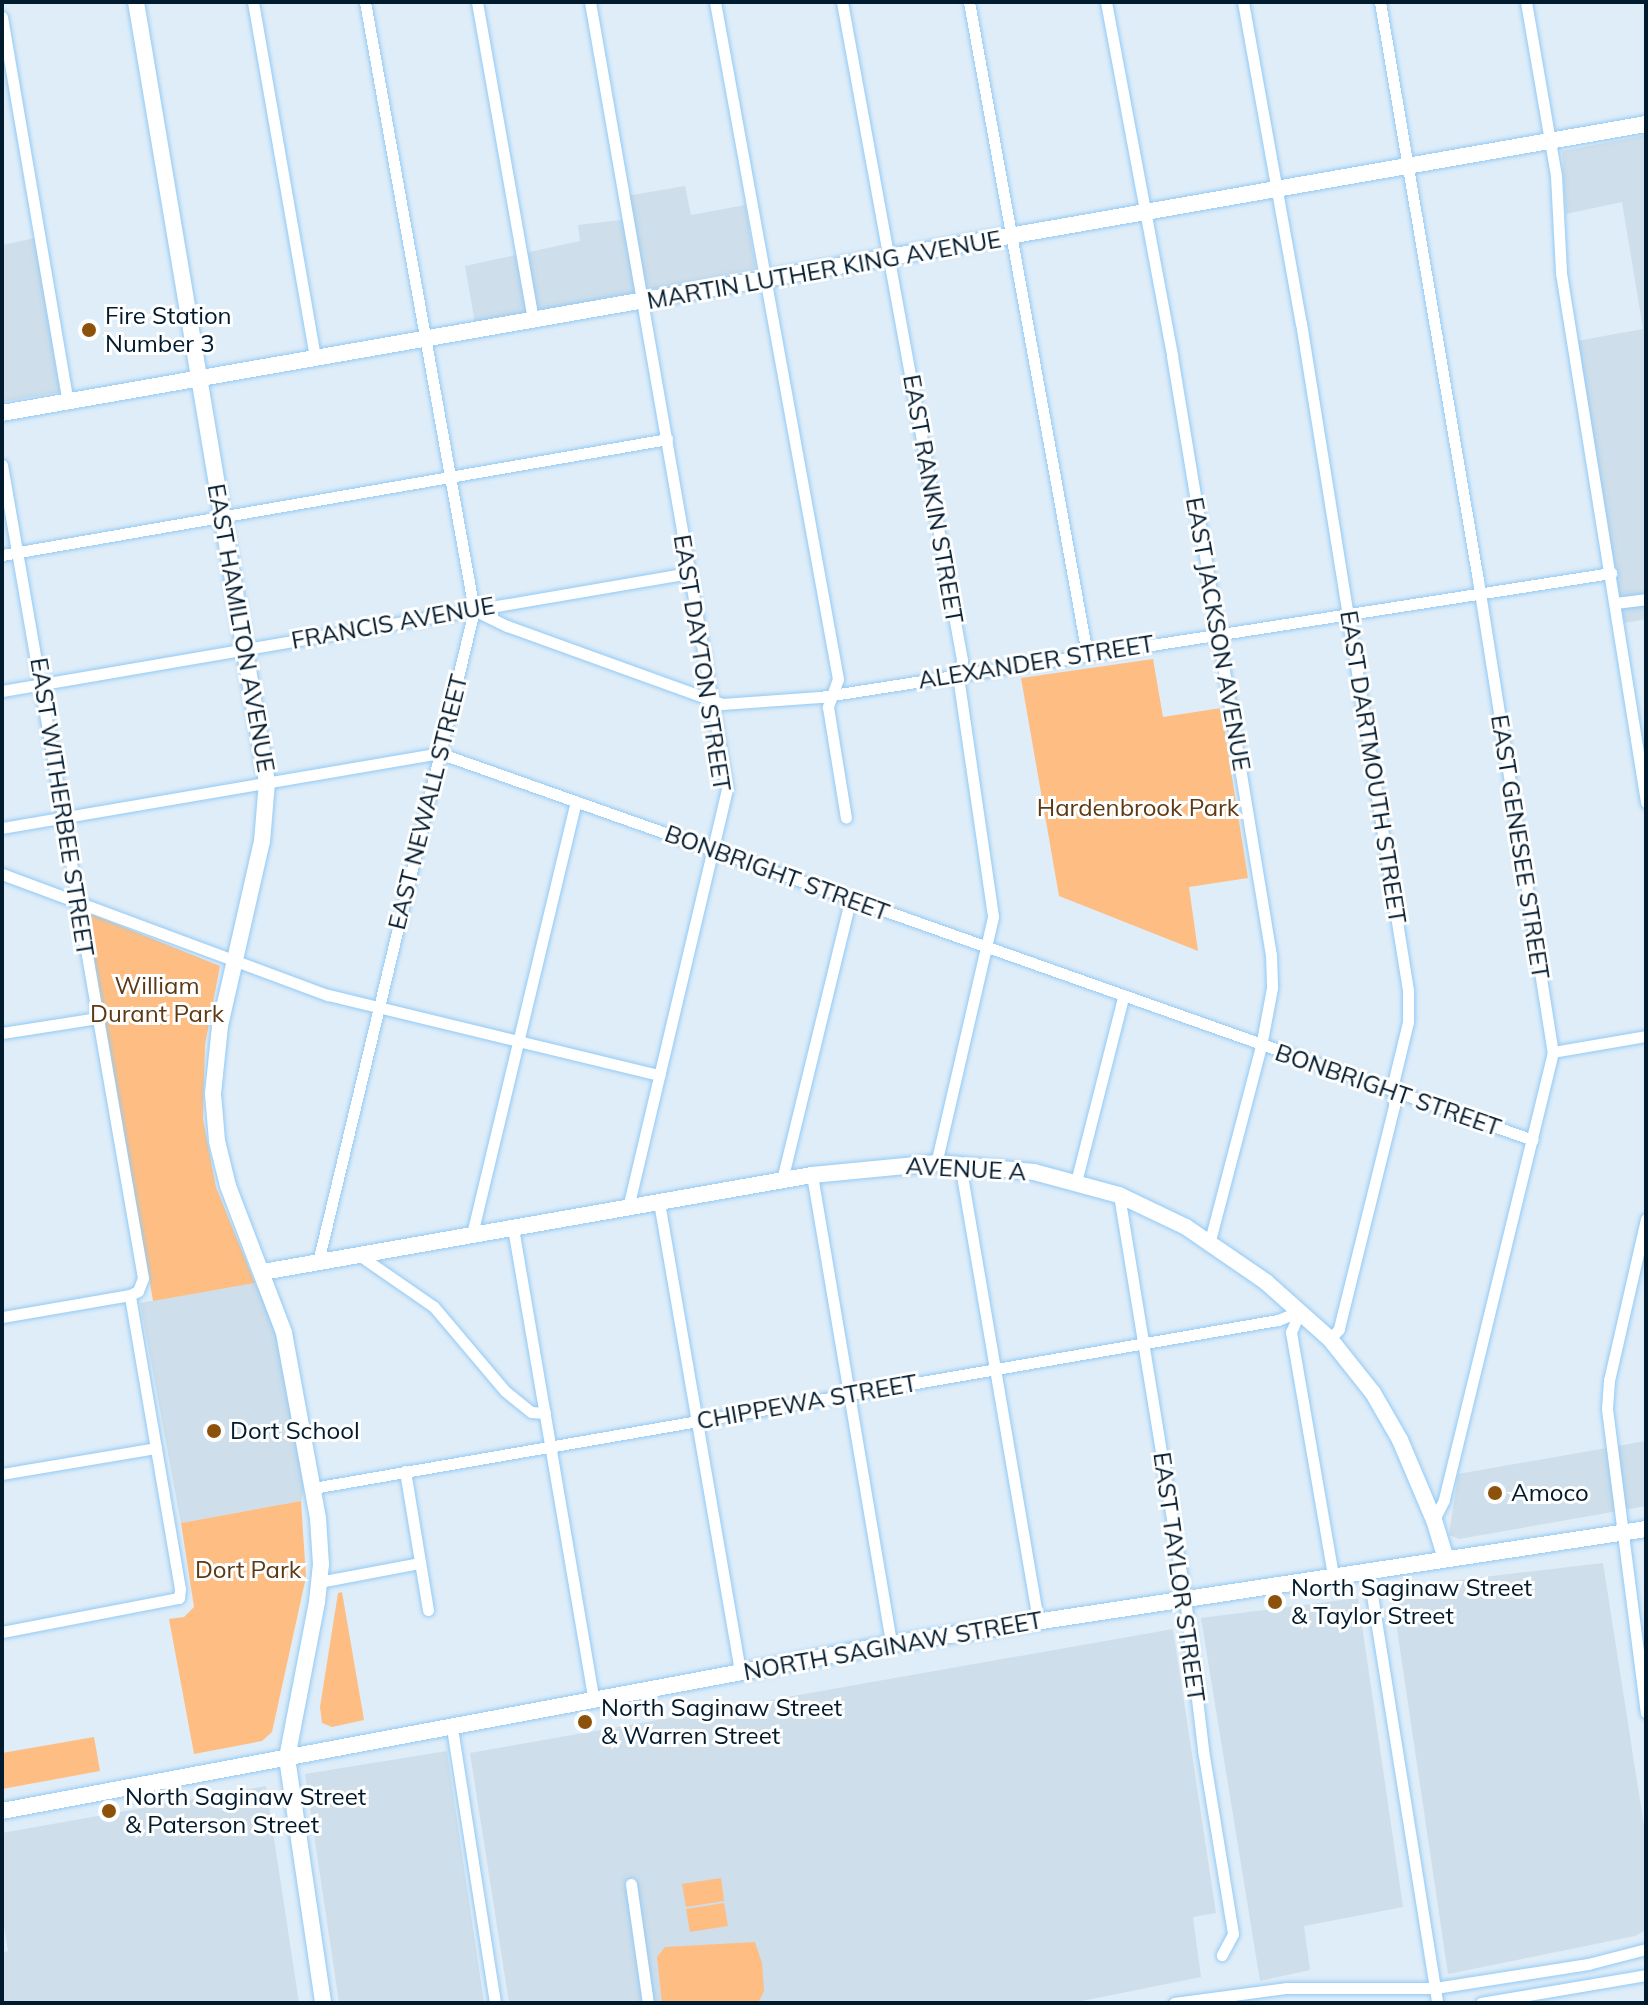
<!DOCTYPE html>
<html>
<head>
<meta charset="utf-8">
<style>
  body { margin:0 }
  #map { position:relative; width:1648px; height:2005px; overflow:hidden; background:#dfedf8; font-family:Mulish,sans-serif }
  div>[style] { position:absolute }
  .built>* { inset:0; background:#cedeea }
  .green>* { inset:0; background:#febe83 }
  .roads { filter:drop-shadow(0 0 2px #93caf5) drop-shadow(0 0 2px #93caf5) }
  .street>* { height:11px; margin:-5.5px; padding:0 5.5px; transform-origin:5.5px; border-radius:5.5px; background:#fff }
  .secondary>* { height:16px; margin:-8px; padding:0 8px; transform-origin:8px; border-radius:8px; background:#fff }
  .dots>* { width:22px; height:22px; translate:-50% -50%; box-sizing:border-box; border:4px solid #fff; border-radius:50% }
  span { translate:-50% -50%; white-space:nowrap; text-align:center; line-height:1.15; -webkit-text-stroke:6px #fff; paint-order:stroke }
  .street-label { font-size:24px; color:#001a2e }
  .poi-label { font-size:24px; color:#001a2e }
  .left { translate:0 -50%; text-align:left }
  .park-label { font-size:24px; color:#5d3914 }
  .frame { position:absolute; inset:0; border:4px solid #001a2e; pointer-events:none }
</style>
</head>
<body>
<div id="map">
  <div class="built">
    <i style="clip-path:polygon(1646px 135px,1646px 619px,1624px 623px,1577px 341px,1643px 329px,1622px 202px,1566px 214px,1562px 151px)"></i>
    <i style="clip-path:polygon(685px 186px,691px 215px,745px 205px,756px 269px,475px 323px,465px 266px,580px 241px,578px 225px,629px 219px,626px 196px)"></i>
    <i style="clip-path:polygon(35px 238px,60px 392px,2px 402px,2px 245px)"></i>
    <i style="clip-path:polygon(255px 1283px,276px 1326px,304px 1491px,301px 1501px,181px 1523px,140px 1303px)"></i>
    <i style="clip-path:polygon(1646px 1441px,1646px 1506px,1459px 1539px,1449px 1535px,1458px 1474px)"></i>
    <i style="clip-path:polygon(1603px 1563px,1646px 1839px,1646px 1930px,1635px 1936px,1448px 1974px,1391px 1588px)"></i>
    <i style="clip-path:polygon(1358px 1598px,1403px 1907px,1304px 1926px,1310px 1970px,1260px 1981px,1201px 1618px)"></i>
    <i style="clip-path:polygon(1173px 1629px,1216px 1913px,1193px 1917px,1201px 1977px,1072px 2003px,509px 2003px,470px 1753px)"></i>
    <i style="clip-path:polygon(447px 1751px,484px 2003px,339px 2003px,305px 1774px)"></i>
    <i style="clip-path:polygon(266px 1786px,299px 2003px,2px 2003px,2px 1953px,8px 1951px,2px 1913px,2px 1833px)"></i>
  </div>
  <div class="green">
    <i style="clip-path:polygon(1153px 659px,1163px 717px,1221px 708px,1248px 878px,1189px 887px,1198px 951px,1059px 896px,1021px 678px)"></i>
    <i style="clip-path:polygon(91px 914px,220px 966px,205px 1045px,203px 1119px,216px 1187px,255px 1283px,153px 1301px,87px 917px)"></i>
    <i style="clip-path:polygon(301px 1501px,306px 1577px,272px 1732px,262px 1741px,194px 1754px,169px 1619px,184px 1617px,194px 1607px,181px 1523px)"></i>
    <i style="clip-path:polygon(342px 1592px,364px 1720px,332px 1727px,322px 1723px,320px 1707px,338px 1593px)"></i>
    <i style="clip-path:polygon(94px 1737px,100px 1771px,2px 1789px,2px 1753px)"></i>
    <i style="clip-path:polygon(721px 1878px,724px 1901px,686px 1907px,682px 1884px)"></i>
    <i style="clip-path:polygon(724px 1903px,728px 1926px,690px 1932px,686px 1909px)"></i>
    <i style="clip-path:polygon(755px 1942px,762px 1963px,764px 1991px,758px 2003px,662px 2003px,657px 1957px,665px 1947px)"></i>
  </div>
  <div class="roads">
    <div class="street">
      <i style="left:253px;top:2px;width:362px;rotate:80.1deg"></i>
      <i style="left:477px;top:2px;width:324px;rotate:80deg"></i>
      <i style="left:590px;top:2px;width:799px;rotate:80.12deg"></i>
      <i style="left:727px;top:789px;width:431px;rotate:103.3deg"></i>
      <i style="left:715px;top:2px;width:688px;rotate:79.7deg"></i>
      <i style="left:838px;top:679px;width:30px;rotate:110deg"></i>
      <i style="left:828px;top:707px;width:112px;rotate:80.8deg"></i>
      <i style="left:842px;top:2px;width:669px;rotate:79.66deg"></i>
      <i style="left:962px;top:660px;width:23px;rotate:97deg"></i>
      <i style="left:959px;top:683px;width:236px;rotate:81.7deg"></i>
      <i style="left:993px;top:917px;width:253px;rotate:103deg"></i>
      <i style="left:969px;top:2px;width:663px;rotate:79.74deg"></i>
      <i style="left:1106px;top:2px;width:360px;rotate:79.4deg"></i>
      <i style="left:1172px;top:356px;width:607px;rotate:80.62deg"></i>
      <i style="left:1271px;top:955px;width:33px;rotate:88deg"></i>
      <i style="left:1272px;top:988px;width:59px;rotate:100.7deg"></i>
      <i style="left:1261px;top:1046px;width:202px;rotate:104.7deg"></i>
      <i style="left:1243px;top:2px;width:326px;rotate:79.8deg"></i>
      <i style="left:1301px;top:323px;width:676px;rotate:80.89deg"></i>
      <i style="left:1408px;top:990px;width:32px;rotate:90deg"></i>
      <i style="left:1408px;top:1022px;width:60px;rotate:103.6deg"></i>
      <i style="left:1394px;top:1080px;width:26px;rotate:90deg"></i>
      <i style="left:1394px;top:1106px;width:230px;rotate:103.9deg"></i>
      <i style="left:1339px;top:1329px;width:13px;rotate:132deg"></i>
      <i style="left:1380px;top:2px;width:586px;rotate:80.38deg"></i>
      <i style="left:1478px;top:580px;width:478px;rotate:81deg"></i>
      <i style="left:1553px;top:1052px;width:461px;rotate:103.7deg"></i>
      <i style="left:1444px;top:1500px;width:22px;rotate:117deg"></i>
      <i style="left:1526px;top:2px;width:177px;rotate:80.2deg"></i>
      <i style="left:1556px;top:176px;width:97px;rotate:87deg"></i>
      <i style="left:1561px;top:273px;width:536px;rotate:80.87deg"></i>
      <i style="left:2px;top:17px;width:391px;rotate:80.3deg"></i>
      <i style="left:2px;top:465px;width:825px;rotate:80.16deg"></i>
      <i style="left:143px;top:1278px;width:14px;rotate:111deg"></i>
      <i style="left:138px;top:1291px;width:9px;rotate:153deg"></i>
      <i style="left:130px;top:1295px;width:130px;rotate:170.2deg"></i>
      <i style="left:2px;top:555px;width:675px;rotate:-9.89deg"></i>
      <i style="left:1615px;top:603px;width:31px;rotate:-7deg"></i>
      <i style="left:474px;top:610px;width:37px;rotate:26deg"></i>
      <i style="left:507px;top:626px;width:229px;rotate:19.9deg"></i>
      <i style="left:722px;top:704px;width:98px;rotate:-4.1deg"></i>
      <i style="left:820px;top:697px;width:801px;rotate:-8.91deg"></i>
      <i style="left:2px;top:691px;width:697px;rotate:-9.75deg"></i>
      <i style="left:2px;top:828px;width:443px;rotate:-9.7deg"></i>
      <i style="left:439px;top:753px;width:1160px;rotate:19.48deg"></i>
      <i style="left:2px;top:874px;width:348px;rotate:20.4deg"></i>
      <i style="left:328px;top:995px;width:341px;rotate:13.6deg"></i>
      <i style="left:2px;top:1033px;width:97px;rotate:-8.9deg"></i>
      <i style="left:1553px;top:1052px;width:94px;rotate:-9.8deg"></i>
      <i style="left:960px;top:1164px;width:464px;rotate:80.3deg"></i>
      <i style="left:812px;top:1175px;width:476px;rotate:80.4deg"></i>
      <i style="left:782px;top:1180px;width:288px;rotate:-76.3deg"></i>
      <i style="left:1076px;top:1182px;width:191px;rotate:-75.7deg"></i>
      <i style="left:1119px;top:1195px;width:408px;rotate:80.7deg"></i>
      <i style="left:1185px;top:1598px;width:153px;rotate:83.2deg"></i>
      <i style="left:1203px;top:1750px;width:186px;rotate:80.7deg"></i>
      <i style="left:1233px;top:1934px;width:24px;rotate:118deg"></i>
      <i style="left:659px;top:1202px;width:478px;rotate:80.2deg"></i>
      <i style="left:1646px;top:1219px;width:165px;rotate:102.9deg"></i>
      <i style="left:1609px;top:1380px;width:29px;rotate:94deg"></i>
      <i style="left:1607px;top:1409px;width:306px;rotate:82.7deg"></i>
      <i style="left:513px;top:1228px;width:480px;rotate:80.3deg"></i>
      <i style="left:472px;top:1234px;width:444px;rotate:-76.5deg"></i>
      <i style="left:359px;top:1255px;width:91px;rotate:34.7deg"></i>
      <i style="left:434px;top:1307px;width:110px;rotate:49.8deg"></i>
      <i style="left:505px;top:1391px;width:33px;rotate:39deg"></i>
      <i style="left:531px;top:1412px;width:14px;rotate:4deg"></i>
      <i style="left:318px;top:1262px;width:670px;rotate:-76.54deg"></i>
      <i style="left:474px;top:610px;width:618px;rotate:-100.16deg"></i>
      <i style="left:1300px;top:1311px;width:23px;rotate:113deg"></i>
      <i style="left:1291px;top:1332px;width:247px;rotate:80.2deg"></i>
      <i style="left:405px;top:1471px;width:141px;rotate:80.6deg"></i>
      <i style="left:2px;top:1474px;width:156px;rotate:-9.6deg"></i>
      <i style="left:313px;top:1488px;width:980px;rotate:-9.88deg"></i>
      <i style="left:1278px;top:1320px;width:24px;rotate:-22deg"></i>
      <i style="left:1368px;top:1570px;width:438px;rotate:80.9deg"></i>
      <i style="left:319px;top:1582px;width:103px;rotate:-10.7deg"></i>
      <i style="left:2px;top:1632px;width:180px;rotate:-10.9deg"></i>
      <i style="left:179px;top:1598px;width:9px;rotate:-84deg"></i>
      <i style="left:180px;top:1589px;width:298px;rotate:-99.7deg"></i>
      <i style="left:452px;top:1728px;width:278px;rotate:81.1deg"></i>
      <i style="left:631px;top:1884px;width:120px;rotate:81.9deg"></i>
      <i style="left:1174px;top:2003px;width:114px;rotate:-7.6deg"></i>
      <i style="left:1287px;top:1988px;width:148px"></i>
      <i style="left:1435px;top:1988px;width:155px;rotate:-8.9deg"></i>
      <i style="left:1588px;top:1964px;width:60px;rotate:-14.5deg"></i>
      <i style="left:1481px;top:2003px;width:167px;rotate:-9.6deg"></i>
    </div>
    <div class="secondary">
      <i style="left:136px;top:2px;width:791px;rotate:80.47deg"></i>
      <i style="left:267px;top:782px;width:59px;rotate:94.8deg"></i>
      <i style="left:262px;top:841px;width:190px;rotate:102.8deg"></i>
      <i style="left:220px;top:1026px;width:68px;rotate:95.9deg"></i>
      <i style="left:213px;top:1094px;width:47px;rotate:85.1deg"></i>
      <i style="left:217px;top:1141px;width:46px;rotate:76.3deg"></i>
      <i style="left:228px;top:1186px;width:157px;rotate:69.1deg"></i>
      <i style="left:284px;top:1333px;width:188px;rotate:79.6deg"></i>
      <i style="left:318px;top:1518px;width:46px;rotate:86.3deg"></i>
      <i style="left:321px;top:1564px;width:38px;rotate:96deg"></i>
      <i style="left:317px;top:1602px;width:159px;rotate:100.9deg"></i>
      <i style="left:287px;top:1758px;width:248px;rotate:81.6deg"></i>
      <i style="left:2px;top:413px;width:1669px;rotate:-9.97deg"></i>
      <i style="left:263px;top:1272px;width:558px;rotate:-10.02deg"></i>
      <i style="left:812px;top:1175px;width:125px;rotate:-5.5deg"></i>
      <i style="left:936px;top:1163px;width:98px;rotate:5.2deg"></i>
      <i style="left:1034px;top:1172px;width:88px;rotate:15.1deg"></i>
      <i style="left:1119px;top:1195px;width:74px;rotate:25.5deg"></i>
      <i style="left:1186px;top:1227px;width:97px;rotate:34.5deg"></i>
      <i style="left:1266px;top:1282px;width:86px;rotate:41.7deg"></i>
      <i style="left:1330px;top:1339px;width:69px;rotate:51.5deg"></i>
      <i style="left:1373px;top:1393px;width:54px;rotate:60.1deg"></i>
      <i style="left:1400px;top:1440px;width:87px;rotate:67deg"></i>
      <i style="left:1434px;top:1520px;width:41px;rotate:72.9deg"></i>
      <i style="left:2px;top:1811px;width:905px;rotate:-10.64deg"></i>
      <i style="left:891px;top:1644px;width:764px;rotate:-8.66deg"></i>
    </div>
  </div>
  <div class="dots">
    <i style="left:89px;top:330px;background:#8c520c"></i>
    <i style="left:214px;top:1431px;background:#8c520c"></i>
    <i style="left:1495px;top:1493px;background:#8c520c"></i>
    <i style="left:1275px;top:1602px;background:#8c520c"></i>
    <i style="left:585px;top:1722px;background:#8c520c"></i>
    <i style="left:109px;top:1811px;background:#8c520c"></i>
  </div>
  <div class="street-label">
    <span style="left:824px;top:270px;rotate:-10deg">MARTIN LUTHER KING AVENUE</span>
    <span style="left:933px;top:499px;rotate:80deg">EAST RANKIN STREET</span>
    <span style="left:393px;top:623px;rotate:-10deg">FRANCIS AVENUE</span>
    <span style="left:241px;top:628px;rotate:80deg">EAST HAMILTON AVENUE</span>
    <span style="left:1218px;top:634px;rotate:80deg">EAST JACKSON AVENUE</span>
    <span style="left:1036px;top:662px;rotate:-9deg">ALEXANDER STREET</span>
    <span style="left:702px;top:663px;rotate:81deg">EAST DAYTON STREET</span>
    <span style="left:1373px;top:767px;rotate:81deg">EAST DARTMOUTH STREET</span>
    <span style="left:428px;top:802px;rotate:-76deg">EAST NEWALL STREET</span>
    <span style="left:62px;top:807px;rotate:81deg">EAST WITHERBEE STREET</span>
    <span style="left:1520px;top:847px;rotate:81deg">EAST GENESEE STREET</span>
    <span style="left:777px;top:873px;rotate:20deg">BONBRIGHT STREET</span>
    <span style="left:1388px;top:1090px;rotate:19deg">BONBRIGHT STREET</span>
    <span style="left:966px;top:1169px;rotate:3deg">AVENUE A</span>
    <span style="left:807px;top:1402px;rotate:-10deg">CHIPPEWA STREET</span>
    <span style="left:1179px;top:1577px;rotate:82deg">EAST TAYLOR STREET</span>
    <span style="left:893px;top:1646px;rotate:-10deg">NORTH SAGINAW STREET</span>
  </div>
  <div class="poi-label">
    <span class="left" style="left:105px;top:330px">Fire Station<br>Number 3</span>
    <span class="left" style="left:230px;top:1431px">Dort School</span>
    <span class="left" style="left:1511px;top:1493px">Amoco</span>
    <span class="left" style="left:1291px;top:1602px">North Saginaw Street<br>&amp; Taylor Street</span>
    <span class="left" style="left:601px;top:1722px">North Saginaw Street<br>&amp; Warren Street</span>
    <span class="left" style="left:125px;top:1811px">North Saginaw Street<br>&amp; Paterson Street</span>
  </div>
  <div class="park-label">
    <span style="left:1138px;top:808px">Hardenbrook Park</span>
    <span style="left:157px;top:1000px">William<br>Durant Park</span>
    <span style="left:248px;top:1570px">Dort Park</span>
  </div>
  <div class="frame"></div>
</div>
</body>
</html>
